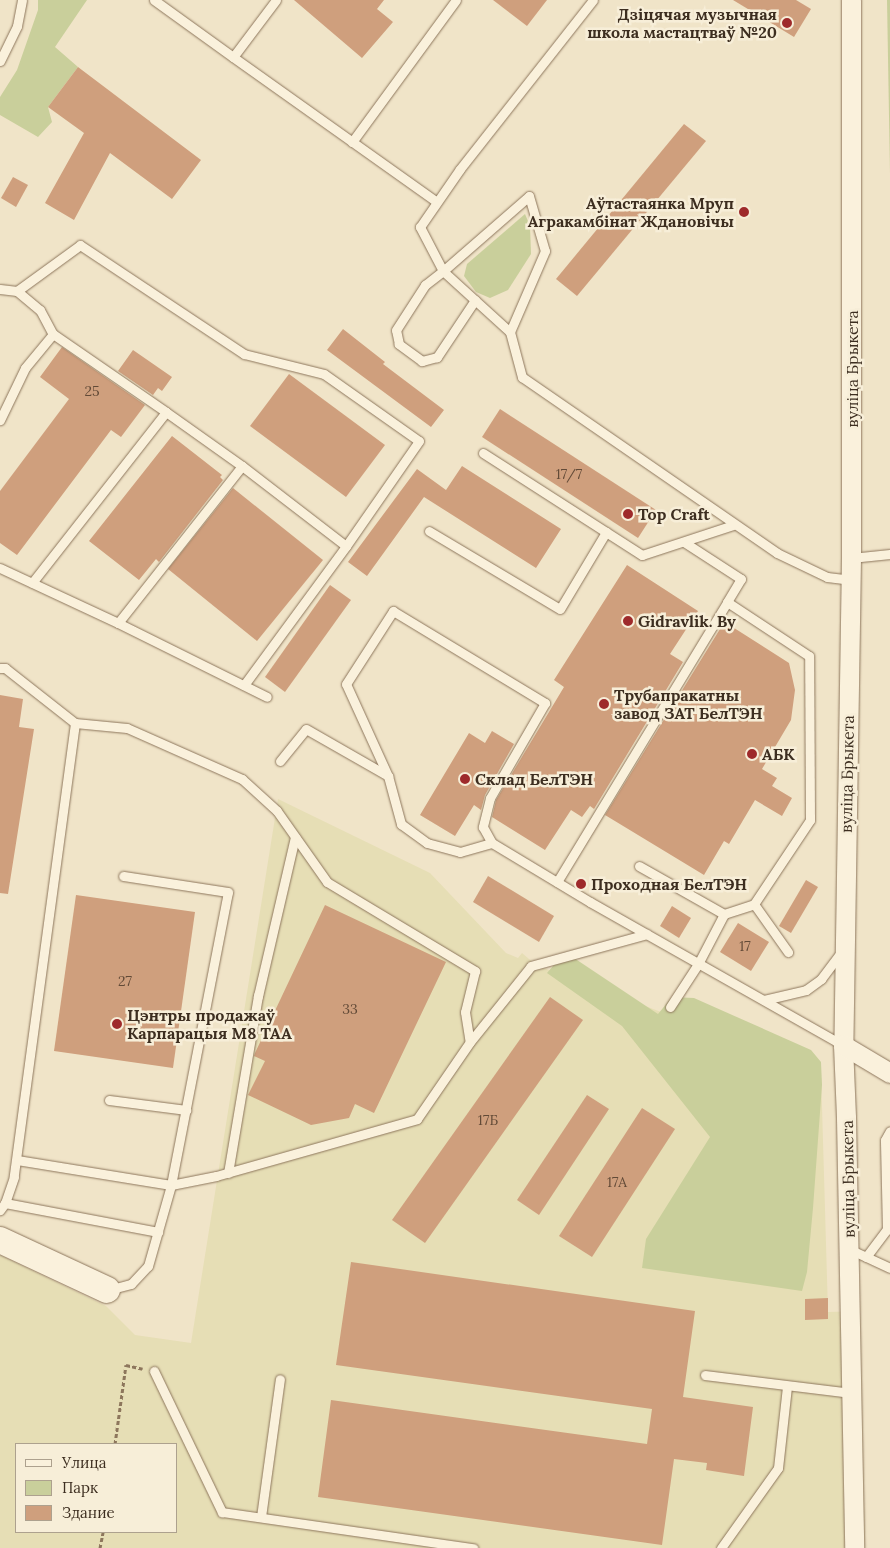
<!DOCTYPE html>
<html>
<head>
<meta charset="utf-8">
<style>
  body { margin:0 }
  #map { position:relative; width:890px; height:1548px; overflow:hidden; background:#f0e4c8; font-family:Lora,serif }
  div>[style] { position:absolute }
  .farmland>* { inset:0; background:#e6deb5 }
  .green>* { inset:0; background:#c9cf9b }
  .building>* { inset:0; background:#cf9f7d }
  .path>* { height:3px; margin-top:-1.5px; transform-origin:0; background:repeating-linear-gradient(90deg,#8d765c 0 4px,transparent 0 6.5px) }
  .roads { filter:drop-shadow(0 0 1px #8d765c) drop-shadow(0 0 1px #8d765c) }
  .lane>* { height:9px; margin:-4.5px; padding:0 4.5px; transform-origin:4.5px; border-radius:4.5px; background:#faf1dc }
  .street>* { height:19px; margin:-9.5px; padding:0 9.5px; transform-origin:9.5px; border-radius:9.5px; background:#faf1dc }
  .secondary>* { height:26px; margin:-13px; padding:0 13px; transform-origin:13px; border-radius:13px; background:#faf1dc }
  .dots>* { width:14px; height:14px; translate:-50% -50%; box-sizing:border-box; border:2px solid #f7eed8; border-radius:50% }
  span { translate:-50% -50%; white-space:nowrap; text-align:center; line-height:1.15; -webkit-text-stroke:5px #f7eed8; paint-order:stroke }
  .number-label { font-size:14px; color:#624a37 }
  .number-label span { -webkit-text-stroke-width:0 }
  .poi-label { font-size:16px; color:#3d2e20; font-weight:700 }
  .right { translate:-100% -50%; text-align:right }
  .left { translate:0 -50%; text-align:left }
  .street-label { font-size:16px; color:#3d2e20 }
  .legend { position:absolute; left:15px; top:1443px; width:162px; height:90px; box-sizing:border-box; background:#f7eed8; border:1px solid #ada18e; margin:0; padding:6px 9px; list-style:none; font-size:15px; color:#3d2e20 }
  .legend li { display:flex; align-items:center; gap:10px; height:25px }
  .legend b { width:25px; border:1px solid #ada18e }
</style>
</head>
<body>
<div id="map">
  <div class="farmland">
    <i style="clip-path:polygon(evenodd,278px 799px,430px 873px,506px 953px,518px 958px,522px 953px,536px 965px,821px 1072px,828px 1312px,860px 1311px,865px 1548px,0 1548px,0 1255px,106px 1306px,135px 1335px,191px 1343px,278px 799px,16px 1444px,176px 1444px,176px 1532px,16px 1532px,16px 1444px)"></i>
  </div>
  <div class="green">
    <i style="clip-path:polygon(38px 0,87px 0,55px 47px,78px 67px,48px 107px,52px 122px,38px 137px,0 115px,0 97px,17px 70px,38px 10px)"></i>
    <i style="clip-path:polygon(887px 0,890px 0,890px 174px)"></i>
    <i style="clip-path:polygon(525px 214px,530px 226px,531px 254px,508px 290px,490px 298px,476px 292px,464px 276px,467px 264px)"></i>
    <i style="clip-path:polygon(565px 952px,658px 1014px,672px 997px,694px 998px,811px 1050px,821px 1062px,822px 1085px,813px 1208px,807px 1272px,802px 1291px,642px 1268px,646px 1239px,710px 1137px,622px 1026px,547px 973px)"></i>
  </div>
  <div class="building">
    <i style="clip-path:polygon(294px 0,384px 0,377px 9px,393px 22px,362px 58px)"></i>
    <i style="clip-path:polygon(493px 0,547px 0,527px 26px)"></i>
    <i style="clip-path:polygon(733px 0,796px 0,811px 9px,794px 37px)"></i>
    <i style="clip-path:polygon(78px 67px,201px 160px,172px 199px,110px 153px,74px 220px,45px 203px,84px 133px,48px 107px)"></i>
    <i style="clip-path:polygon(684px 124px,706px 141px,577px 296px,556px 279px)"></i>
    <i style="clip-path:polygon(13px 177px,28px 185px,16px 207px,1px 198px)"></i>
    <i style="clip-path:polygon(343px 329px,385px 362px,383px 364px,444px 410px,431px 427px,327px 350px)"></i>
    <i style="clip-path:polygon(62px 347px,145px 405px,121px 437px,111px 430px,17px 555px,0 543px,0 491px,69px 399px,40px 377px)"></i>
    <i style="clip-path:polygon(133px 350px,172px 377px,162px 391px,158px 388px,153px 395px,118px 371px)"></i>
    <i style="clip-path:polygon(289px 374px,385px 445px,346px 497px,250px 426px)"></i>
    <i style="clip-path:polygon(500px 409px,656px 510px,638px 538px,482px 437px)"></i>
    <i style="clip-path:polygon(172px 436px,222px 475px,220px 477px,223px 480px,159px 562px,156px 559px,139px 580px,89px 541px)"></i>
    <i style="clip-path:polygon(462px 466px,561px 529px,536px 568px,424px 497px,367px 576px,348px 562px,417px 469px,446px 490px)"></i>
    <i style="clip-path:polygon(233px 488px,323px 560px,257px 641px,168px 569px)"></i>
    <i style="clip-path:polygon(627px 565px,698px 611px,670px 654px,683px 662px,594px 809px,590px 806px,582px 817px,571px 810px,545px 850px,492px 817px,496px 800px,564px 687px,554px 680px)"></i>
    <i style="clip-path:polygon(330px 585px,351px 600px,285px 692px,265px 677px)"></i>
    <i style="clip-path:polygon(731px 626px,789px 663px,795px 690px,791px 720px,762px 769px,777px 778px,772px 786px,792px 798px,782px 816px,755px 800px,729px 844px,724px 841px,704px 875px,605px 815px,720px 629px)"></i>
    <i style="clip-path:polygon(0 695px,23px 699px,19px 727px,34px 729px,8px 894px,0 893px)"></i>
    <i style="clip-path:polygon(492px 731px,514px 744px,485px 795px,481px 810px,474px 805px,455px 836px,420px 815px,469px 733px,485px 743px)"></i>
    <i style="clip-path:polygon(488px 876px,554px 916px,539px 942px,473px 902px)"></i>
    <i style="clip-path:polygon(806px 880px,818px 887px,791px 933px,779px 926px)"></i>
    <i style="clip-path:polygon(76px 895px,195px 912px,173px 1068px,54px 1051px)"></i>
    <i style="clip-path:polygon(325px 905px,446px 962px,374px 1113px,355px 1104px,349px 1118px,311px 1125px,248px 1095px,265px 1061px,254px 1056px,255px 1053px)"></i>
    <i style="clip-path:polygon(672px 906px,691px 918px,679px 938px,660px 926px)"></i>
    <i style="clip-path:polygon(738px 923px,769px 942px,751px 971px,720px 952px)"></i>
    <i style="clip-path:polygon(550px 997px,583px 1020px,425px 1243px,392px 1220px)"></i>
    <i style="clip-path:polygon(587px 1095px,609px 1109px,539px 1215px,517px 1200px)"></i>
    <i style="clip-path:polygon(642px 1108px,675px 1129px,592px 1257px,559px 1236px)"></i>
    <i style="clip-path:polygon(351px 1262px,695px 1311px,683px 1397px,753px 1407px,744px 1476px,706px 1470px,707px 1463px,674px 1459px,662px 1545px,318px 1497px,331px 1400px,647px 1444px,652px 1409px,336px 1365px)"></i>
    <i style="clip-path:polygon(828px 1298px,828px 1319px,805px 1320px,805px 1299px)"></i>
  </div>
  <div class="path">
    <i style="left:115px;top:1444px;width:80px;rotate:-82.1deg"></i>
    <i style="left:126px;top:1365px;width:17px;rotate:13deg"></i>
    <i style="left:100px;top:1548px;width:16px;rotate:-79deg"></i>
  </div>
  <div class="roads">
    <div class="lane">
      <i style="left:154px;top:0;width:97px;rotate:35.8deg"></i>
      <i style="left:276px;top:0;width:71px;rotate:127deg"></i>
      <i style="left:233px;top:57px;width:250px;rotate:35.4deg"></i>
      <i style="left:0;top:61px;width:39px;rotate:-64deg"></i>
      <i style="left:17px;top:26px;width:26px;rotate:-79deg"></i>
      <i style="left:352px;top:142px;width:176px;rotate:-53.8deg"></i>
      <i style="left:0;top:289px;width:17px;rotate:7deg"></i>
      <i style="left:17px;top:291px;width:30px;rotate:40deg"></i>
      <i style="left:40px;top:310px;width:27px;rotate:62deg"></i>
      <i style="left:53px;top:334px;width:44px;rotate:129.5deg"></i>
      <i style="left:25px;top:368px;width:58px;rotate:115.7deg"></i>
      <i style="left:17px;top:291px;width:78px;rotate:-36.1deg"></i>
      <i style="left:80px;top:245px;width:197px;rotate:33.6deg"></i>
      <i style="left:244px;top:354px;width:82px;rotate:14deg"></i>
      <i style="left:324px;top:374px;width:116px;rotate:35.2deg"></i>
      <i style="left:419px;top:441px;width:128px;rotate:124.8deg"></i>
      <i style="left:346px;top:546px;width:131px;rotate:-142.4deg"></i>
      <i style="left:242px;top:466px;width:93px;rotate:-144.6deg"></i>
      <i style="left:166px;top:412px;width:217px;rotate:128.1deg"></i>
      <i style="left:475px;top:300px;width:69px;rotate:123.7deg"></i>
      <i style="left:437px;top:357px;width:16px;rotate:165deg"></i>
      <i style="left:422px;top:361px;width:29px;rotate:-144deg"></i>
      <i style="left:399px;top:344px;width:14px;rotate:-102deg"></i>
      <i style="left:396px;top:330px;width:54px;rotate:-57.2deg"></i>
      <i style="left:425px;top:285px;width:23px;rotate:-38deg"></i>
      <i style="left:443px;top:271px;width:50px;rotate:-117.6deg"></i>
      <i style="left:420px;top:227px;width:70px;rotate:-55.4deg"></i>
      <i style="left:460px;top:169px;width:215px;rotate:-51.8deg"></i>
      <i style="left:510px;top:332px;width:91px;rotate:-137.7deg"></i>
      <i style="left:443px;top:271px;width:114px;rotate:-41.1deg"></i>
      <i style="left:529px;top:196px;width:57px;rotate:73.8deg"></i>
      <i style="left:545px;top:251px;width:88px;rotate:113.4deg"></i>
      <i style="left:510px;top:332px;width:47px;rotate:75.1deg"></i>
      <i style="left:522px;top:377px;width:310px;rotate:34.6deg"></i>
      <i style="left:777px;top:553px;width:55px;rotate:25.6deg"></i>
      <i style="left:827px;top:577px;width:23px;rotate:7deg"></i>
      <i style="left:53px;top:334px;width:137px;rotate:34.6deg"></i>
      <i style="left:483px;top:453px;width:189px;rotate:32.7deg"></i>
      <i style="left:642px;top:555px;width:96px;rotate:-18.2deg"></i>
      <i style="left:429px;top:531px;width:152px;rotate:30.8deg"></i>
      <i style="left:560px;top:609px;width:90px;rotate:-59.1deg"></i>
      <i style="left:851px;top:558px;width:39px;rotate:-6deg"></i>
      <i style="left:0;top:568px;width:130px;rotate:25deg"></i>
      <i style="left:118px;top:623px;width:166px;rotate:26.4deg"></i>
      <i style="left:118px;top:623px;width:200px;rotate:-51.7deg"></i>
      <i style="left:0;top:668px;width:5px"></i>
      <i style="left:5px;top:668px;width:89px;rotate:38.2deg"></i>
      <i style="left:75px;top:723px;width:458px;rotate:97.7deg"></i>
      <i style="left:14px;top:1177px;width:28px;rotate:109deg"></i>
      <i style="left:5px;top:1203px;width:9px;rotate:126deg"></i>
      <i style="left:244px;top:685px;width:172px;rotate:-53.7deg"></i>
      <i style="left:75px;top:723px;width:52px;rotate:5.5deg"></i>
      <i style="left:127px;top:728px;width:126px;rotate:23.9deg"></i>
      <i style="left:242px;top:779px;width:47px;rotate:42.4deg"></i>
      <i style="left:277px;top:811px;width:87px;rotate:54.8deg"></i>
      <i style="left:327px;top:882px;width:173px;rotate:31deg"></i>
      <i style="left:475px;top:971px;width:42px;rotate:103.7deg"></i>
      <i style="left:465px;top:1012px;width:30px;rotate:81deg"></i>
      <i style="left:280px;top:761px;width:41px;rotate:-50.9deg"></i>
      <i style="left:306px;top:729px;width:95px;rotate:29.8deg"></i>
      <i style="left:388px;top:776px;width:50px;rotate:74.8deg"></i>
      <i style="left:401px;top:824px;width:32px;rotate:36deg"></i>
      <i style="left:427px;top:843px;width:34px;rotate:15deg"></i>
      <i style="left:460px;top:852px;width:33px;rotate:-16deg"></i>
      <i style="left:492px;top:843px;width:114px;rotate:31deg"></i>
      <i style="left:590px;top:902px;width:291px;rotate:29.5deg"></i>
      <i style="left:388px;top:776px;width:101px;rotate:-114.5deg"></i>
      <i style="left:346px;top:684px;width:87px;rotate:-57.2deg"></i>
      <i style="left:393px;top:611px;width:178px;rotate:31.2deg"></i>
      <i style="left:545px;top:703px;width:110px;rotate:120.1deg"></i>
      <i style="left:490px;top:798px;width:30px;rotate:104deg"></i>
      <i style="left:483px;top:827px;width:18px;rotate:61deg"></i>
      <i style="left:639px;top:866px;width:98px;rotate:29.5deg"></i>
      <i style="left:557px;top:882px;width:328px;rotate:-58.7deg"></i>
      <i style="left:754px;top:904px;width:59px;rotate:54.7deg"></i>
      <i style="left:764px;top:1000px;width:43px;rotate:-13.4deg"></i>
      <i style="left:806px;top:990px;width:19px;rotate:-36deg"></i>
      <i style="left:821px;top:979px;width:35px;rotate:-53deg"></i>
      <i style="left:670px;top:1007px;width:51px;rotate:-56.9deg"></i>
      <i style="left:698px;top:964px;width:56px;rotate:-62.5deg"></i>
      <i style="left:724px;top:914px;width:32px;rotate:-18deg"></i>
      <i style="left:754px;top:904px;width:101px;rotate:-56.3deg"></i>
      <i style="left:810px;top:820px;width:164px;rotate:-90.3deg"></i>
      <i style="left:809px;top:656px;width:98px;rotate:-146.6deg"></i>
      <i style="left:727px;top:602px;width:27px;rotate:-59deg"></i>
      <i style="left:741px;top:579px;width:68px;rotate:-147deg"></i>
      <i style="left:109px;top:1100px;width:78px;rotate:7.4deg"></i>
      <i style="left:17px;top:1160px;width:156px;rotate:9.2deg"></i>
      <i style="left:171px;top:1185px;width:46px;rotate:-11.3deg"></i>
      <i style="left:216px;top:1176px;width:209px;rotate:-15.8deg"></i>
      <i style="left:417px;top:1119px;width:93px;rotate:-55.5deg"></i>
      <i style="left:470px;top:1042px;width:97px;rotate:-51.2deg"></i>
      <i style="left:531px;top:966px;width:120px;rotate:-15.4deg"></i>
      <i style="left:228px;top:1173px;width:180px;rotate:-80.4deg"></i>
      <i style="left:258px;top:996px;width:163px;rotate:-76.9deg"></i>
      <i style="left:5px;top:1203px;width:156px;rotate:10.7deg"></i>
      <i style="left:887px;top:1230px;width:90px;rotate:-91.3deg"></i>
      <i style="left:885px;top:1140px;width:10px;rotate:-61deg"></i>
      <i style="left:849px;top:1249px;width:45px;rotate:24.9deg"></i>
      <i style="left:866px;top:1257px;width:40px;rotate:-53deg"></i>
      <i style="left:108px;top:1290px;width:24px;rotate:-15deg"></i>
      <i style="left:131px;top:1284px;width:25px;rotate:-47deg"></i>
      <i style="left:148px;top:1266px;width:84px;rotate:-74.1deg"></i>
      <i style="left:171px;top:1185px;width:298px;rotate:-79deg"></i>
      <i style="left:228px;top:892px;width:106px;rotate:-171.3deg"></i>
      <i style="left:154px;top:1371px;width:157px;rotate:64.3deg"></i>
      <i style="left:222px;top:1512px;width:254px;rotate:8.2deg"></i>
      <i style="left:705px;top:1375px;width:147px;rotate:7deg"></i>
      <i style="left:261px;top:1517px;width:139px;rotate:-82.2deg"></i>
      <i style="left:721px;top:1548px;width:98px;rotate:-54.5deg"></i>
      <i style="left:778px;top:1468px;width:82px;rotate:-83.7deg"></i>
    </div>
    <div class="street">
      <i style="left:851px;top:0;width:558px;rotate:90deg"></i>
      <i style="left:851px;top:558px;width:487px;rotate:90.9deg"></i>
      <i style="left:843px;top:1045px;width:73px;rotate:87.6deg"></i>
      <i style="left:846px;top:1118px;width:430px;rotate:88.9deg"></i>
      <i style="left:843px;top:1045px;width:55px;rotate:30.8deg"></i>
    </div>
    <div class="secondary">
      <i style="left:0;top:1240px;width:118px;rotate:25deg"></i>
    </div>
  </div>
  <div class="dots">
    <i style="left:787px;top:23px;background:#9e2a2b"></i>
    <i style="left:744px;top:212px;background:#9e2a2b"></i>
    <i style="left:628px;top:514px;background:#9e2a2b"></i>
    <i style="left:628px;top:621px;background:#9e2a2b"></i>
    <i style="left:604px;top:704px;background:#9e2a2b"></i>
    <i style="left:752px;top:754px;background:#9e2a2b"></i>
    <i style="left:465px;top:779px;background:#9e2a2b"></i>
    <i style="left:581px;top:884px;background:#9e2a2b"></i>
    <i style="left:117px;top:1024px;background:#9e2a2b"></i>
  </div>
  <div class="number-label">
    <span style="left:92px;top:391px">25</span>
    <span style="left:569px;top:474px">17/7</span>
    <span style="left:745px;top:946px">17</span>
    <span style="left:125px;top:981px">27</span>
    <span style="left:350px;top:1009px">33</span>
    <span style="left:488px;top:1120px">17Б</span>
    <span style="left:617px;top:1182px">17А</span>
  </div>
  <div class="poi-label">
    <span class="right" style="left:777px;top:23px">Дзіцячая музычная<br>школа мастацтваў №20</span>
    <span class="right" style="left:734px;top:212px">Аўтастаянка Мруп<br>Агракамбінат Ждановічы</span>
    <span class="left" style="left:638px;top:514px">Top Craft</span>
    <span class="left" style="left:638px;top:621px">Gidravlik. By</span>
    <span class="left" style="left:614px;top:704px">Трубапракатны<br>завод ЗАТ БелТЭН</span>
    <span class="left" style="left:762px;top:754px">АБК</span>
    <span class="left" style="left:475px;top:779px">Склад БелТЭН</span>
    <span class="left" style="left:591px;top:884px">Проходная БелТЭН</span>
    <span class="left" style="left:127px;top:1024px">Цэнтры продажаў<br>Карпарацыя М8 ТАА</span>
  </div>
  <div class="street-label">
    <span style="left:852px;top:369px;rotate:-90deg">вуліца Брыкета</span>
    <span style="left:847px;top:774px;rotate:-89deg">вуліца Брыкета</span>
    <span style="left:848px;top:1179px;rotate:-91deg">вуліца Брыкета</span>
  </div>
  <ul class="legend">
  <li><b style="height:6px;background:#faf1dc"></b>Улица</li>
  <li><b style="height:14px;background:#c9cf9b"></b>Парк</li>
  <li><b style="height:14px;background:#cf9f7d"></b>Здание</li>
  </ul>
</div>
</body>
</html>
